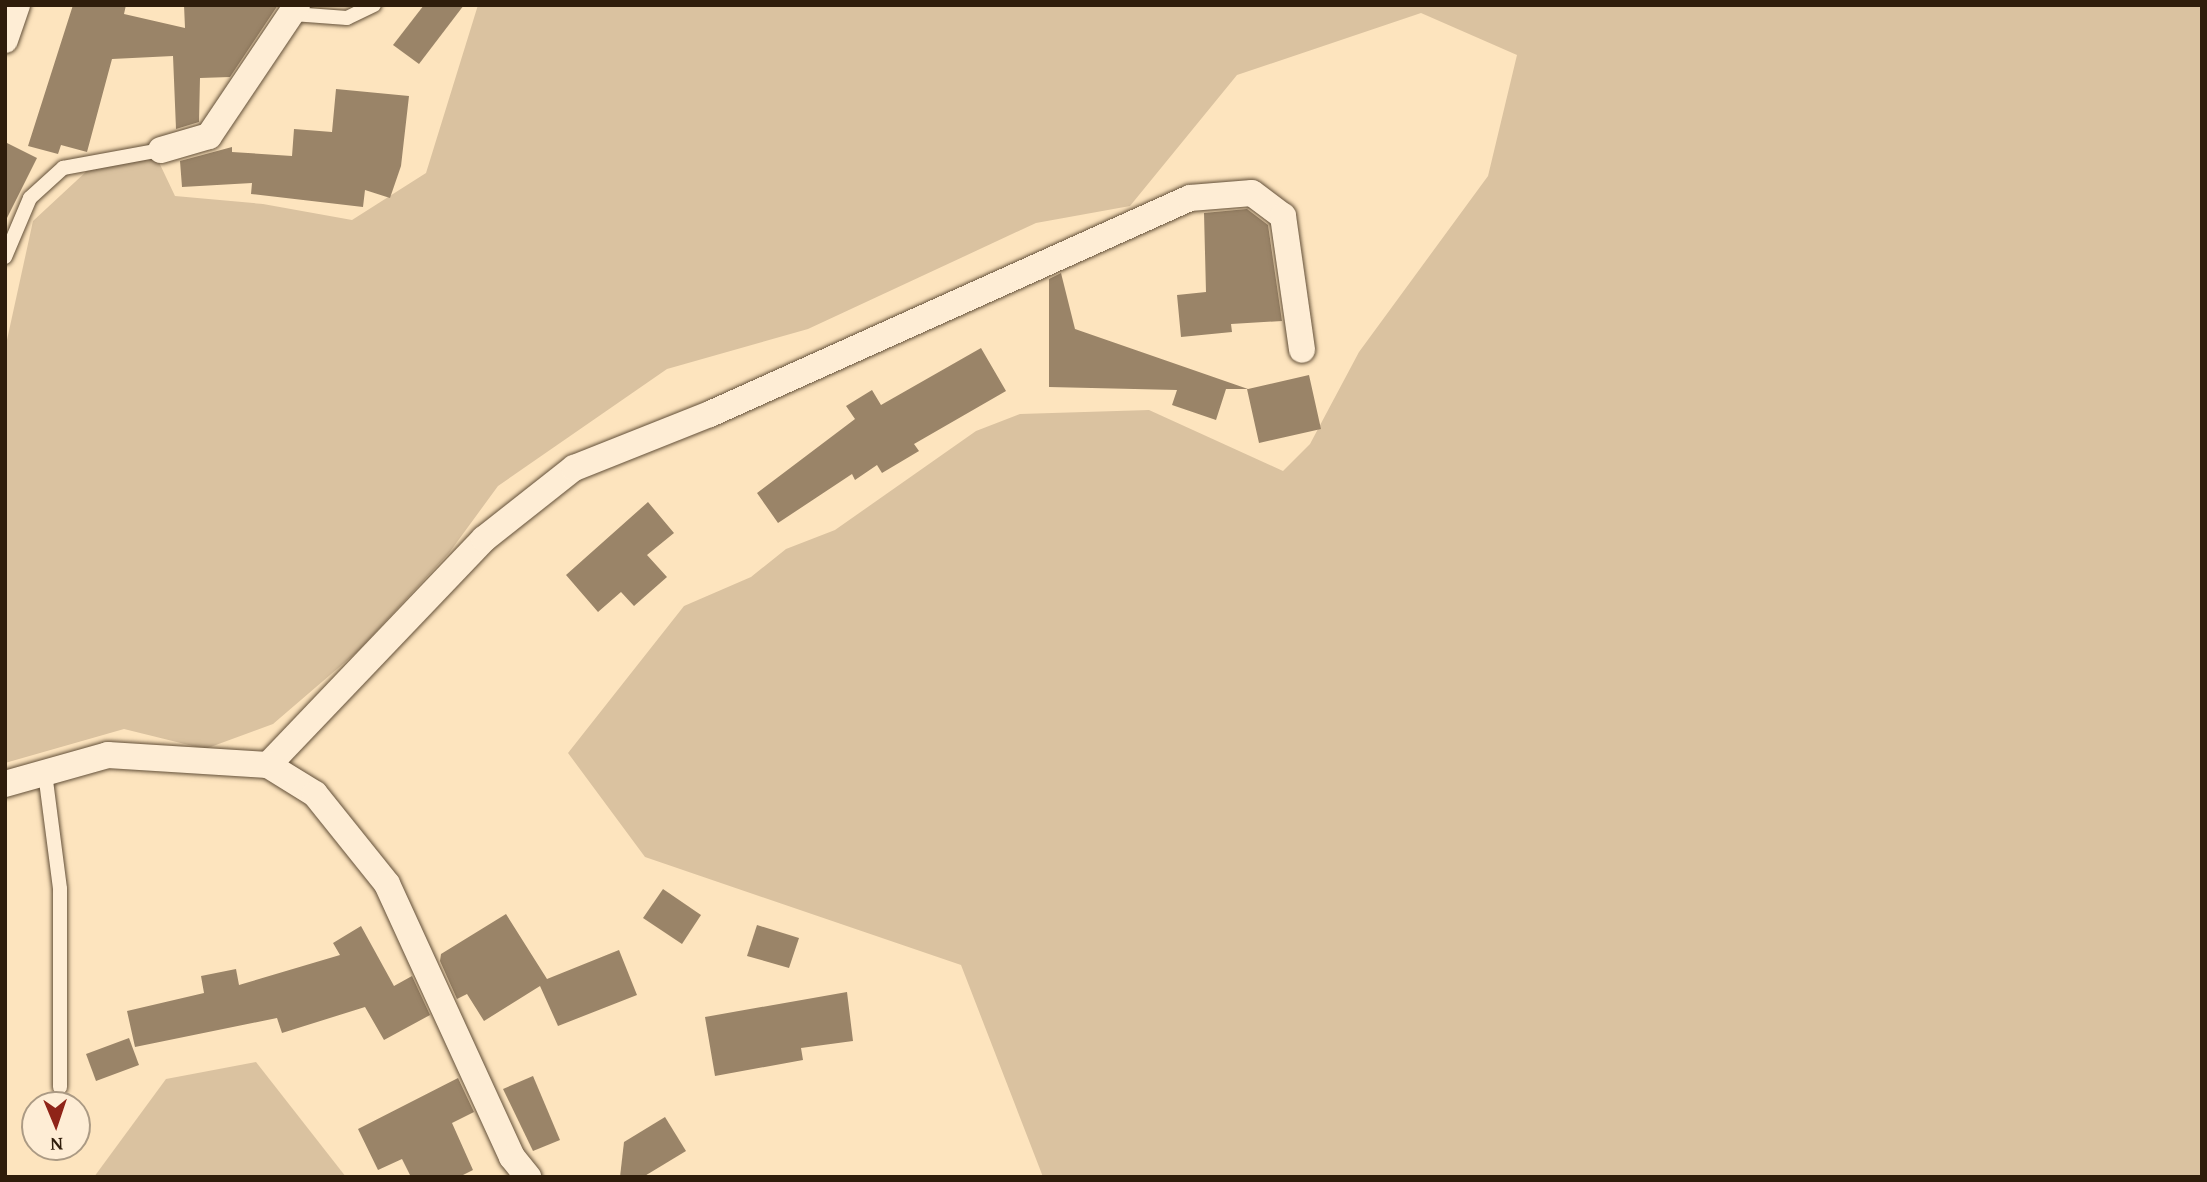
<!DOCTYPE html>
<html>
<head>
<meta charset="utf-8">
<style>
  body { margin:0 }
  #map { position:relative; width:2207px; height:1182px; overflow:hidden; background:#fde4be; font-family:"Gentium Book Plus",serif }
  div>[style] { position:absolute }
  .green>* { inset:0; background:#dac2a0 }
  .building>* { inset:0; background:#9a8468 }
  .roads { filter:drop-shadow(0 0 2px #624f38) drop-shadow(0 0 2px #624f38) }
  .service>* { height:14px; margin:-7px; padding:0 7px; transform-origin:7px; border-radius:7px; background:#feedd5 }
  .minor>* { height:26px; margin:-13px; padding:0 13px; transform-origin:13px; border-radius:13px; background:#feedd5 }
  span { translate:-50% -50%; white-space:nowrap; text-align:center; line-height:1.15; -webkit-text-stroke:5px #feedd5; paint-order:stroke }
  .frame { position:absolute; inset:0; border:7px solid #2f1d0b; pointer-events:none }
  .north { position:absolute; left:21px; top:1091px; width:70px; height:70px; box-sizing:border-box; background:#feedd5; border:2px solid #ab9a84; border-radius:50%; rotate:178deg; font-size:19px; font-weight:700; line-height:28px; text-align:center; color:#2f1d0b }
  .north::after { content:''; display:block; margin:auto; width:24px; height:32px; background:#8f2418; clip-path:polygon(50% 0,100% 100%,50% 72%,0 100%) }
</style>
</head>
<body>
<div id="map">
  <div class="green">
    <i style="clip-path:polygon(478px 5px,2202px 5px,2202px 1177px,1043px 1177px,961px 965px,645px 857px,568px 753px,684px 606px,751px 577px,786px 549px,835px 530px,976px 431px,1020px 414px,1149px 410px,1283px 471px,1310px 444px,1359px 352px,1488px 176px,1517px 55px,1421px 13px,1237px 75px,1130px 206px,1036px 223px,808px 329px,667px 369px,498px 486px,449px 553px,358px 651px,273px 724px,205px 749px,124px 729px,5px 763px,5px 349px,33px 221px,89px 169px,156px 156px,175px 196px,263px 204px,352px 220px,426px 173px)"></i>
    <i style="clip-path:polygon(256px 1062px,346px 1177px,94px 1177px,166px 1079px)"></i>
  </div>
  <div class="building">
    <i style="clip-path:polygon(73px 5px,126px 5px,124px 14px,185px 28px,184px 5px,278px 5px,230px 77px,200px 78px,199px 122px,176px 129px,173px 56px,112px 59px,87px 152px,61px 145px,58px 154px,28px 146px)"></i>
    <i style="clip-path:polygon(424px 5px,464px 5px,419px 64px,393px 45px)"></i>
    <i style="clip-path:polygon(336px 89px,409px 96px,401px 166px,390px 198px,365px 190px,363px 207px,251px 194px,252px 183px,182px 187px,180px 161px,232px 147px,232px 152px,292px 156px,294px 129px,332px 132px)"></i>
    <i style="clip-path:polygon(5px 142px,37px 158px,5px 222px)"></i>
    <i style="clip-path:polygon(1247px 209px,1268px 225px,1282px 321px,1231px 324px,1232px 332px,1181px 337px,1177px 295px,1206px 292px,1204px 213px)"></i>
    <i style="clip-path:polygon(1061px 273px,1075px 329px,1248px 389px,1309px 375px,1321px 429px,1259px 443px,1247px 389px,1226px 389px,1216px 420px,1172px 405px,1177px 390px,1049px 387px,1049px 279px)"></i>
    <i style="clip-path:polygon(981px 348px,1006px 391px,914px 444px,919px 451px,882px 473px,877px 465px,855px 480px,852px 474px,778px 523px,757px 493px,855px 419px,846px 406px,872px 390px,881px 405px)"></i>
    <i style="clip-path:polygon(648px 502px,674px 533px,647px 555px,667px 577px,634px 606px,621px 592px,598px 612px,566px 575px)"></i>
    <i style="clip-path:polygon(663px 889px,701px 915px,682px 944px,643px 918px)"></i>
    <i style="clip-path:polygon(506px 914px,547px 979px,619px 950px,637px 995px,558px 1026px,540px 986px,484px 1021px,467px 994px,457px 999px,440px 961px,441px 954px)"></i>
    <i style="clip-path:polygon(757px 925px,799px 938px,789px 968px,747px 956px)"></i>
    <i style="clip-path:polygon(361px 926px,394px 986px,412px 976px,430px 1015px,384px 1040px,365px 1007px,282px 1033px,277px 1018px,135px 1047px,127px 1011px,204px 993px,201px 976px,236px 969px,239px 985px,340px 955px,333px 943px)"></i>
    <i style="clip-path:polygon(847px 992px,853px 1041px,801px 1048px,803px 1060px,715px 1076px,705px 1017px)"></i>
    <i style="clip-path:polygon(129px 1038px,139px 1065px,96px 1081px,86px 1054px)"></i>
    <i style="clip-path:polygon(533px 1076px,560px 1140px,533px 1151px,503px 1089px)"></i>
    <i style="clip-path:polygon(458px 1078px,474px 1112px,452px 1123px,473px 1170px,459px 1177px,411px 1177px,402px 1159px,378px 1170px,358px 1129px)"></i>
    <i style="clip-path:polygon(665px 1117px,686px 1151px,643px 1177px,620px 1177px,624px 1142px)"></i>
  </div>
  <div class="roads">
    <div class="service">
      <i style="left:293px;top:14px;width:54px;rotate:4.2deg"></i>
      <i style="left:347px;top:18px;width:30px;rotate:-26deg"></i>
      <i style="left:5px;top:257px;width:64px;rotate:-67deg"></i>
      <i style="left:30px;top:198px;width:45px;rotate:-42.3deg"></i>
      <i style="left:63px;top:168px;width:100px;rotate:-10.4deg"></i>
      <i style="left:45px;top:773px;width:117px;rotate:82.6deg"></i>
      <i style="left:60px;top:889px;width:198px;rotate:90deg"></i>
    </div>
    <div class="minor">
      <i style="left:5px;top:40px;width:37px;rotate:-71deg"></i>
      <i style="left:161px;top:150px;width:50px;rotate:-16.3deg"></i>
      <i style="left:209px;top:136px;width:158px;rotate:-56.1deg"></i>
      <i style="left:268px;top:765px;width:313px;rotate:-46.3deg"></i>
      <i style="left:484px;top:539px;width:115px;rotate:-38.3deg"></i>
      <i style="left:574px;top:468px;width:146px;rotate:-21.7deg"></i>
      <i style="left:710px;top:414px;width:526px;rotate:-24.23deg"></i>
      <i style="left:1190px;top:198px;width:62px;rotate:-4.6deg"></i>
      <i style="left:1252px;top:193px;width:39px;rotate:37deg"></i>
      <i style="left:1283px;top:216px;width:135px;rotate:81.9deg"></i>
      <i style="left:5px;top:784px;width:107px;rotate:-15.7deg"></i>
      <i style="left:108px;top:755px;width:160px;rotate:3.6deg"></i>
      <i style="left:268px;top:765px;width:55px;rotate:31.7deg"></i>
      <i style="left:315px;top:794px;width:115px;rotate:51.3deg"></i>
      <i style="left:387px;top:884px;width:300px;rotate:65.4deg"></i>
      <i style="left:512px;top:1157px;width:26px;rotate:51deg"></i>
    </div>
  </div>
  <div class="frame"></div>
  <div class="north">N</div>
</div>
</body>
</html>
